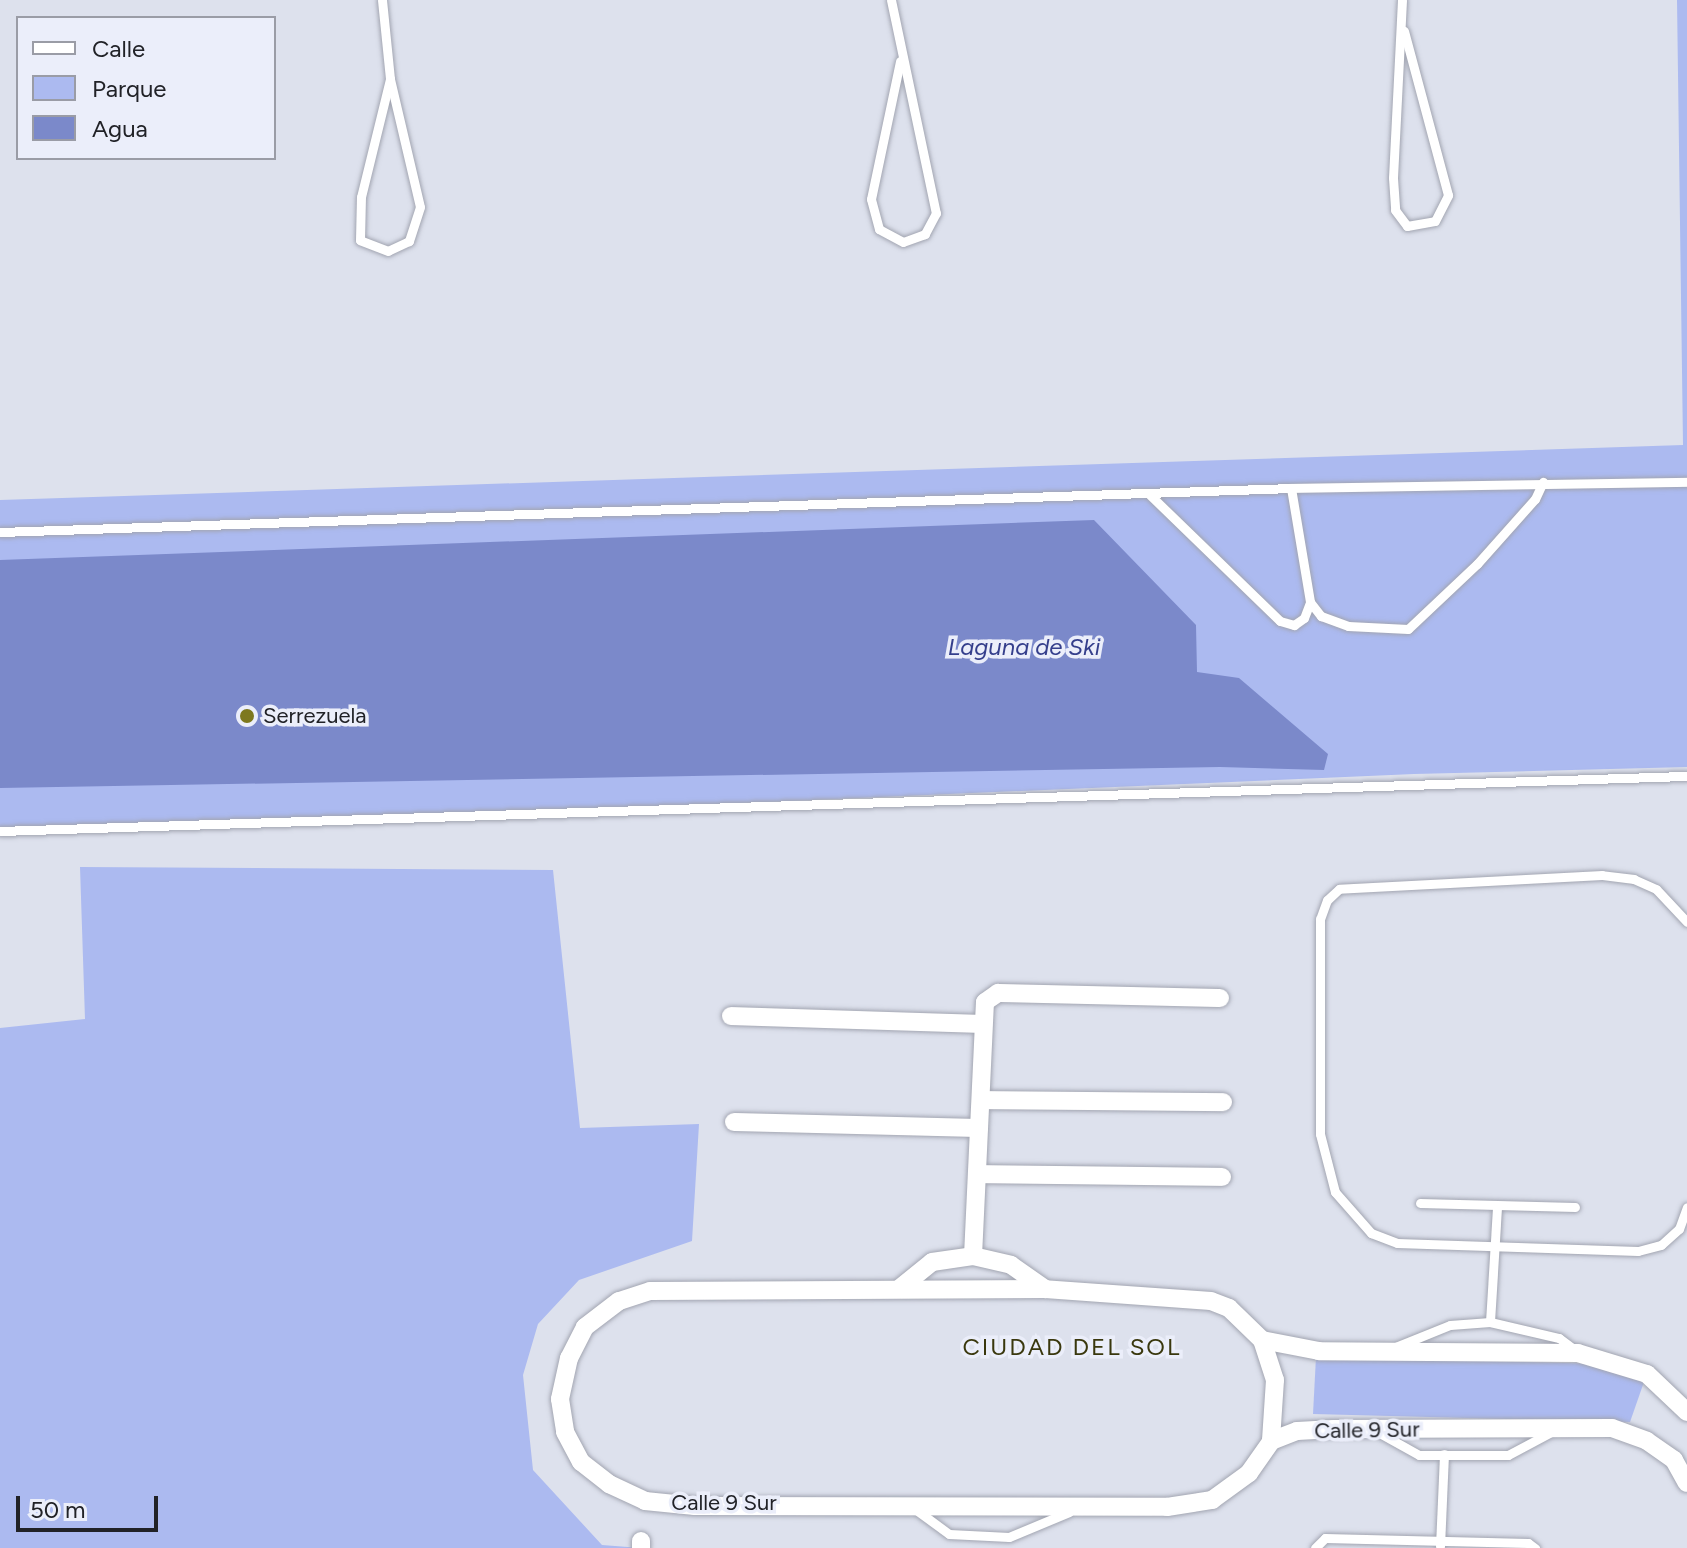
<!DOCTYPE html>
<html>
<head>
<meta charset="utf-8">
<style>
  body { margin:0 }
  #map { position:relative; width:1687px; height:1548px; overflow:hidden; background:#dde1ed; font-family:Figtree,sans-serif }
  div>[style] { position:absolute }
  .green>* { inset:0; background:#acbaf0 }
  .water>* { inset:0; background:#7b89ca }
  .roads { filter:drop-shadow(0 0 2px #a2a5b1) drop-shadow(0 0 2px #a2a5b1) }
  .service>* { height:9px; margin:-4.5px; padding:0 4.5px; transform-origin:4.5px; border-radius:4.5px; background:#fff }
  .minor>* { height:18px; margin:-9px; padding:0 9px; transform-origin:9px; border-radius:9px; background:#fff }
  .dots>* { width:22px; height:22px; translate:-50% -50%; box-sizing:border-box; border:4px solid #ebeefa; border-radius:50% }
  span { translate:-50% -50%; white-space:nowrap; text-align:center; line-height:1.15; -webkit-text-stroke:7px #ebeefa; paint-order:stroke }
  .poi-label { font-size:22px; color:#212227 }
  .left { translate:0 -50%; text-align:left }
  .street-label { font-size:22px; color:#212227 }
  .water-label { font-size:24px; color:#353f8c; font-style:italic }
  .neighbourhood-label { font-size:24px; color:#3a380e; letter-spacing:2px }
  .legend { position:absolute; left:16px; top:16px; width:260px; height:144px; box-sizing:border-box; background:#ebeefa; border:2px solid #9a9ca6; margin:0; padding:10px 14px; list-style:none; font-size:24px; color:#212227 }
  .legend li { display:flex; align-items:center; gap:16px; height:40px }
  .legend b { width:40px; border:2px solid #9a9ca6 }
  .scale { position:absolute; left:16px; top:1496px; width:142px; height:36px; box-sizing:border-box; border:4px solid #212227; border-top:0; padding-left:10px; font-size:24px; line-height:28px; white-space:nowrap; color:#212227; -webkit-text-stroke:6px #ebeefa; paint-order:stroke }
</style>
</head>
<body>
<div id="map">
  <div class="green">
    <i style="clip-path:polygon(1677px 0,1687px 0,1687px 767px,1414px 774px,0 835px,0 500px,1683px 445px)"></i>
    <i style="clip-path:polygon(80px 867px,553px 870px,580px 1128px,699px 1124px,692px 1241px,579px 1280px,538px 1324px,523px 1375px,533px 1470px,602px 1545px,641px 1548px,0 1548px,0 1028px,85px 1019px)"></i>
    <i style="clip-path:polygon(1316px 1357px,1604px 1364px,1645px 1379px,1630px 1422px,1313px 1414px)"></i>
  </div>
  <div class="water">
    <i style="clip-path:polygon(1094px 520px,1196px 625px,1197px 672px,1239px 678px,1328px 754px,1324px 770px,1220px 767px,0 788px,0 560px)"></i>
  </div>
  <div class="roads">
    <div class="service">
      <i style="left:382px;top:0;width:79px;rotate:84.2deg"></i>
      <i style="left:390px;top:79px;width:131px;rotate:76.8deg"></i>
      <i style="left:420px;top:207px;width:36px;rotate:108deg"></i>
      <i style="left:409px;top:241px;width:23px;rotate:155deg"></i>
      <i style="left:388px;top:251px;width:30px;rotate:-159deg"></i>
      <i style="left:360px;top:240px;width:43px;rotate:-88.7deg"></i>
      <i style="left:361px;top:197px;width:122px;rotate:-76.2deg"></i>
      <i style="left:891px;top:0;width:218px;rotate:78.1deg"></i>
      <i style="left:936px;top:213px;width:24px;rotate:118deg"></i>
      <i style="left:925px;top:234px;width:23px;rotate:160deg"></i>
      <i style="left:903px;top:242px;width:27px;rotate:-152deg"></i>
      <i style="left:879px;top:229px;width:31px;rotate:-105deg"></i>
      <i style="left:871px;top:199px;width:141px;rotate:-78.1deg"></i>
      <i style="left:1402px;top:0;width:178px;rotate:92.9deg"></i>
      <i style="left:1393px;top:178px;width:32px;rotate:86deg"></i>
      <i style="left:1395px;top:210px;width:20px;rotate:53deg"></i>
      <i style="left:1407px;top:226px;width:28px;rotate:-10deg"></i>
      <i style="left:1435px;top:221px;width:29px;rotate:-63deg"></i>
      <i style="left:1448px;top:195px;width:170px;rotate:-105deg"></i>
      <i style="left:1291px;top:488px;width:116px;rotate:80.5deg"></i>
      <i style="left:1310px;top:602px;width:18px;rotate:52deg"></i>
      <i style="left:1321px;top:616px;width:29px;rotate:20deg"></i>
      <i style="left:1348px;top:626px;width:60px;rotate:2.9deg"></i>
      <i style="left:1408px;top:629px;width:95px;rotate:-43.3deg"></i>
      <i style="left:1477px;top:564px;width:87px;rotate:-48.3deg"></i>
      <i style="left:1535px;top:499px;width:19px;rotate:-65deg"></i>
      <i style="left:1150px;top:495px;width:181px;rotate:44.1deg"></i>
      <i style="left:1280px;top:621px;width:15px;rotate:16deg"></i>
      <i style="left:1294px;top:625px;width:12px;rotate:-35deg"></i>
      <i style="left:1304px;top:618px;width:17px;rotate:-69deg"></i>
      <i style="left:0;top:532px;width:1292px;rotate:-1.95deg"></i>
      <i style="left:1291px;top:488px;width:396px;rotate:-0.9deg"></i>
      <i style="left:0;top:831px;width:1688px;rotate:-1.87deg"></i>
      <i style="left:1687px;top:922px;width:45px;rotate:-133.2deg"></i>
      <i style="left:1656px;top:889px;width:24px;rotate:-156deg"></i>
      <i style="left:1634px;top:879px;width:32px;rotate:-173deg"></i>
      <i style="left:1602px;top:875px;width:263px;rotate:177deg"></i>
      <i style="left:1339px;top:889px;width:16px;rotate:137deg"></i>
      <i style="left:1327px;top:900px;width:20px;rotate:110deg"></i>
      <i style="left:1320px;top:919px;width:215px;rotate:90deg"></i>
      <i style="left:1320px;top:1134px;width:60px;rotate:75.5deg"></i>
      <i style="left:1335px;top:1192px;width:55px;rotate:48.7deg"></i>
      <i style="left:1371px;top:1233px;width:28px;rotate:21deg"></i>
      <i style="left:1397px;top:1243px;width:241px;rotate:1.9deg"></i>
      <i style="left:1638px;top:1251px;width:24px;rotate:-15deg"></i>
      <i style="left:1661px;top:1245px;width:24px;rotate:-42deg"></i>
      <i style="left:1679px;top:1229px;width:23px;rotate:-70deg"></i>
      <i style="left:1420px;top:1203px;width:155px;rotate:1.5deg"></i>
      <i style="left:1490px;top:1322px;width:114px;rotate:-86.5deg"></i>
      <i style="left:1393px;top:1348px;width:61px;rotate:-22deg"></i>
      <i style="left:1450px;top:1325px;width:40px;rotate:-4.3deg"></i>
      <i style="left:1490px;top:1322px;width:71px;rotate:13.1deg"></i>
      <i style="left:1559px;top:1338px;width:21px;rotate:37deg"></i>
      <i style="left:1376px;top:1431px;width:49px;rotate:29.2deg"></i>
      <i style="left:1419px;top:1455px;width:89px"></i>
      <i style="left:1508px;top:1455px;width:53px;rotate:-28deg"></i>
      <i style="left:915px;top:1509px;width:42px;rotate:36.3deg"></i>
      <i style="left:949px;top:1534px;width:60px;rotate:2.9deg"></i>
      <i style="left:1009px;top:1537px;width:65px;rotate:-22.6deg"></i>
      <i style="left:1440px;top:1546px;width:92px;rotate:-87.5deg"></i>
      <i style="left:1315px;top:1548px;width:14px;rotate:-45deg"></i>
      <i style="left:1325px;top:1538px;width:203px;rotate:1.4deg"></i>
      <i style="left:1528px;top:1543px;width:9px;rotate:36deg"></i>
    </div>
    <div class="minor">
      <i style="left:731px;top:1016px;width:251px;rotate:1.8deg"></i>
      <i style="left:981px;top:1100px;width:242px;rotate:0.5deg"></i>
      <i style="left:734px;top:1122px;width:245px;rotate:1.4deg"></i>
      <i style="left:978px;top:1174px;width:244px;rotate:0.7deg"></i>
      <i style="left:973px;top:1256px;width:254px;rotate:-87.3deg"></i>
      <i style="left:985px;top:1002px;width:16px;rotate:-35deg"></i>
      <i style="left:998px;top:993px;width:222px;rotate:1.3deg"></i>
      <i style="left:900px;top:1288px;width:41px;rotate:-39.1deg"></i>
      <i style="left:932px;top:1262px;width:41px;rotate:-8.3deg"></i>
      <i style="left:973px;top:1256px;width:39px;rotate:13deg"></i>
      <i style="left:1011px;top:1265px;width:42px;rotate:35.2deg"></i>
      <i style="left:1262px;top:1340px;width:42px;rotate:72deg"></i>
      <i style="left:1275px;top:1380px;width:61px;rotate:93.8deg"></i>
      <i style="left:1687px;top:1412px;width:55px;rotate:-136.5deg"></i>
      <i style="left:1647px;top:1374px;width:72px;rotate:-163.1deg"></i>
      <i style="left:1578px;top:1353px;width:259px;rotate:-179.6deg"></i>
      <i style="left:1319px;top:1351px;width:58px;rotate:-169.1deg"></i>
      <i style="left:1262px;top:1340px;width:46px;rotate:-135.9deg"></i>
      <i style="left:1229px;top:1308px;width:19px;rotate:-159deg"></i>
      <i style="left:1211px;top:1301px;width:166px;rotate:-175.9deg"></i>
      <i style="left:1045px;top:1289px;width:395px;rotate:179.7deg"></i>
      <i style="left:650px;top:1291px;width:33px;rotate:162deg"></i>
      <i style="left:619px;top:1301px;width:43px;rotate:142.6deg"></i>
      <i style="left:585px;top:1327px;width:35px;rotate:117deg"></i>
      <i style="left:569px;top:1358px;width:42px;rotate:102.4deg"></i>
      <i style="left:560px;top:1399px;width:33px;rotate:81deg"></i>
      <i style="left:565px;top:1432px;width:34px;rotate:62deg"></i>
      <i style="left:581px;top:1462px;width:36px;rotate:38deg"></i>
      <i style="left:609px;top:1484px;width:40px;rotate:25deg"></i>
      <i style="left:645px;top:1501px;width:50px;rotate:5.7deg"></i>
      <i style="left:695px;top:1506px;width:472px;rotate:0.1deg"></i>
      <i style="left:1167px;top:1507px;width:46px;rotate:-8.8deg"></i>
      <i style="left:1212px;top:1500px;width:46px;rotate:-36.1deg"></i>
      <i style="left:1249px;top:1473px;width:39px;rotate:-55deg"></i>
      <i style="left:1271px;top:1441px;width:28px;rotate:-21deg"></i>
      <i style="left:1297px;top:1431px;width:37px;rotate:-3deg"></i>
      <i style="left:1334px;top:1429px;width:278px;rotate:-0.2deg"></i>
      <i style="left:1612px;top:1428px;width:37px;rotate:20deg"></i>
      <i style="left:1647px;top:1441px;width:33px;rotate:35deg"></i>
      <i style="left:1674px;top:1460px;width:26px;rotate:61deg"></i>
      <i style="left:641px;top:1548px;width:7px;rotate:-90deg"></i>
    </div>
  </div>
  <div class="dots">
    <i style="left:247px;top:716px;background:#7d781e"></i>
  </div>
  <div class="poi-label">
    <span class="left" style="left:263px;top:716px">Serrezuela</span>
  </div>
  <div class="street-label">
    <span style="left:1367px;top:1430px;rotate:-1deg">Calle 9 Sur</span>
    <span style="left:724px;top:1503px">Calle 9 Sur</span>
  </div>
  <div class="water-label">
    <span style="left:1024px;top:647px">Laguna de Ski</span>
  </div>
  <div class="neighbourhood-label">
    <span style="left:1072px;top:1347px">CIUDAD DEL SOL</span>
  </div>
  <ul class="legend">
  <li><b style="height:10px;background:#fff"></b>Calle</li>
  <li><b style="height:22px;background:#acbaf0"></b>Parque</li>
  <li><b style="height:22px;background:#7b89ca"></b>Agua</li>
  </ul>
  <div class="scale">50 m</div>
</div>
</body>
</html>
